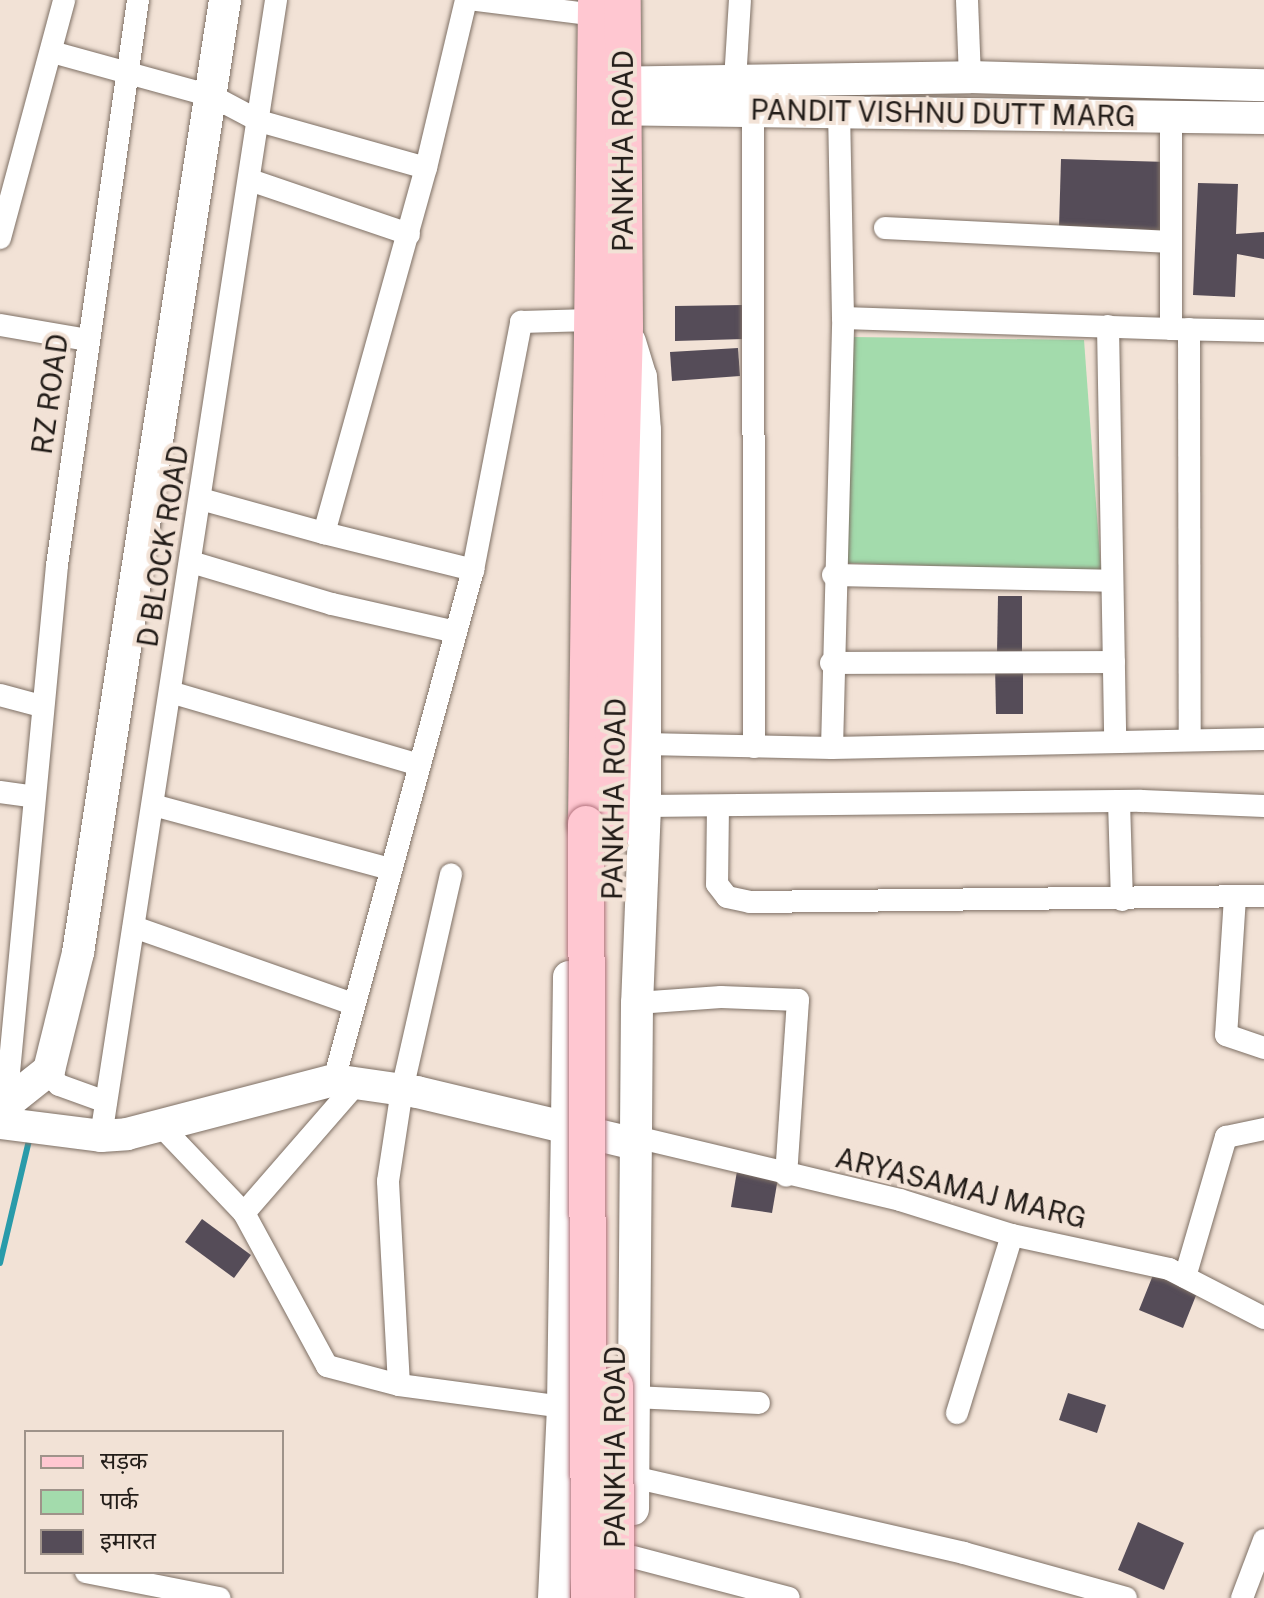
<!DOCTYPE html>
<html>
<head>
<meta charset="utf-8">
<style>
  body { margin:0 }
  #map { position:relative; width:1264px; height:1598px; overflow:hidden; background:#f2e2d6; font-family:"Public Sans","Noto Sans Devanagari",sans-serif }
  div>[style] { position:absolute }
  .green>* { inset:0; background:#a3dbac }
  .stream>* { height:6px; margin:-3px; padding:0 3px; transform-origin:3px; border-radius:3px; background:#299baa }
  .building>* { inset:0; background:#554c58 }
  .roads { filter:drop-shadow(0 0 2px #7e7065) drop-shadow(0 0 2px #7e7065) }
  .street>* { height:22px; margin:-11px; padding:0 11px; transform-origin:11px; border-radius:11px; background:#fff }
  .secondary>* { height:32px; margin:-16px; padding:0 16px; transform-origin:16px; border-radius:16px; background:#fff }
  .primary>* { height:36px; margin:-18px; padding:0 18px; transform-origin:18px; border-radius:18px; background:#ffc7d1 }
  .bridges { filter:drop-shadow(0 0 2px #b2737d) drop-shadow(0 0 2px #b2737d) }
  .primary-bridge>* { height:36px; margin:-18px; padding:0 18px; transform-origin:18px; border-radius:18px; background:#ffc7d1 }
  span { translate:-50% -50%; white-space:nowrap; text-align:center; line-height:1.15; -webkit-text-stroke:8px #f2e2d6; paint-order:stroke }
  .street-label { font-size:28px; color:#231d19 }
  .legend { position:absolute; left:24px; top:1430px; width:260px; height:144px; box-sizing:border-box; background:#f2e2d6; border:2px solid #9f938a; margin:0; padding:10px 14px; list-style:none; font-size:24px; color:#231d19 }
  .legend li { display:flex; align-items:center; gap:16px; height:40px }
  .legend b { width:40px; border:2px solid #9f938a }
</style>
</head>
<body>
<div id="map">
  <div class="green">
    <i style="clip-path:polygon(852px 337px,1084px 340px,1101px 571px,845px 563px)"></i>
  </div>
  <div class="stream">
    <i style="left:0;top:1263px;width:126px;rotate:-76.7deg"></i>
  </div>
  <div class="building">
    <i style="clip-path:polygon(1061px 159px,1168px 162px,1167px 232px,1059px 228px)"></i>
    <i style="clip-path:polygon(1198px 183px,1238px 184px,1236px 234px,1264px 232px,1264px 259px,1237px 254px,1235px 297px,1193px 295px)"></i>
    <i style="clip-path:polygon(743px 305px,744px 339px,675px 341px,675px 306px)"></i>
    <i style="clip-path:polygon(738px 348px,740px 376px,672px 381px,670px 352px)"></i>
    <i style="clip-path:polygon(998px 596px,1022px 596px,1022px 655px,997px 654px)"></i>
    <i style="clip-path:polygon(995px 664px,1023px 664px,1023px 714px,996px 714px)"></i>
    <i style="clip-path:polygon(737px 1171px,778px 1178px,772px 1213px,731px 1207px)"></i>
    <i style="clip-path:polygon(202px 1219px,251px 1255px,234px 1278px,185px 1242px)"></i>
    <i style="clip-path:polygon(1155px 1270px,1199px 1288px,1183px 1328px,1139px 1310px)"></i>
    <i style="clip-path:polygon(1068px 1393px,1106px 1405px,1097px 1433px,1059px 1420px)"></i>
    <i style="clip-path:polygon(1138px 1522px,1184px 1543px,1164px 1590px,1118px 1570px)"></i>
  </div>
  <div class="roads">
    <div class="street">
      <i style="left:476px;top:0;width:121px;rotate:7.1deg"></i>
      <i style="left:967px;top:0;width:77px;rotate:87.8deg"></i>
      <i style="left:52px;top:52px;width:166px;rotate:15.4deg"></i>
      <i style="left:212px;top:96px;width:53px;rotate:28deg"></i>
      <i style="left:259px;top:121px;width:173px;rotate:15.7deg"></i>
      <i style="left:735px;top:81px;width:81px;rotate:-86.5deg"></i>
      <i style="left:753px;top:111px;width:636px;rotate:89.91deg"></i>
      <i style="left:1171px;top:116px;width:213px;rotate:90deg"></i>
      <i style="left:1171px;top:329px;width:93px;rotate:1.2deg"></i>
      <i style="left:250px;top:180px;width:168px;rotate:18.8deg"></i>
      <i style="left:885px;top:228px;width:286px;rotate:2.8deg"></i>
      <i style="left:0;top:238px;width:246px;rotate:-74.9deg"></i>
      <i style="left:843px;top:318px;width:328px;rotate:1.9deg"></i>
      <i style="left:0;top:325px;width:89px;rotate:9.7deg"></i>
      <i style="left:1108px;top:326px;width:416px;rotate:89deg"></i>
      <i style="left:1189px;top:329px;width:411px;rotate:89.9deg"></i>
      <i style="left:201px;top:499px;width:128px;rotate:15.5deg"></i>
      <i style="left:324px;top:533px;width:379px;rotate:-74.4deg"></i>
      <i style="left:426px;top:168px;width:173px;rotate:-76.6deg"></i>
      <i style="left:324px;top:533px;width:154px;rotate:13.9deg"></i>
      <i style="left:473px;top:570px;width:253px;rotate:-79deg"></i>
      <i style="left:521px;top:322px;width:70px;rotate:-1.6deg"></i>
      <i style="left:191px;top:562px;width:147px;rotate:16.6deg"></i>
      <i style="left:332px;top:604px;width:127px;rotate:12.7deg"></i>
      <i style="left:833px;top:575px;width:278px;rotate:1.2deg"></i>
      <i style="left:831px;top:663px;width:283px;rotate:-0.2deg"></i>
      <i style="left:170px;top:692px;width:259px;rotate:16.3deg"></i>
      <i style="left:0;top:695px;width:42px;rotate:15deg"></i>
      <i style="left:645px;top:744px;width:187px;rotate:1.2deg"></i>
      <i style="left:832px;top:748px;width:432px;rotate:-1.2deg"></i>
      <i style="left:832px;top:748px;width:430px;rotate:-88.5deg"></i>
      <i style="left:843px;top:318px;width:208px;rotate:-91.1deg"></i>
      <i style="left:0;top:792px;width:34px;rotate:8deg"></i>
      <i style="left:1119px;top:801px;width:99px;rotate:88.3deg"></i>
      <i style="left:153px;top:805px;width:245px;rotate:15.1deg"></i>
      <i style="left:645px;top:806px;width:496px;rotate:-0.6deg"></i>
      <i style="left:1141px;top:801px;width:123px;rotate:2.3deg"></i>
      <i style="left:718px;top:806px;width:78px;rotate:90.7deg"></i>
      <i style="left:717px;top:884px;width:16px;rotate:52deg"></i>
      <i style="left:727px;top:897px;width:24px;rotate:12deg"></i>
      <i style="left:750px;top:902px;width:514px;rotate:-0.67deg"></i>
      <i style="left:1235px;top:897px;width:138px;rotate:93.7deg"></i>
      <i style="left:1226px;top:1035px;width:40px;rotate:18.9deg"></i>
      <i style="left:134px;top:927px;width:232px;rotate:19.4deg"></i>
      <i style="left:637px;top:1003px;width:84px;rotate:-4.1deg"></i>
      <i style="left:721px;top:997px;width:77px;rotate:2.2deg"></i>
      <i style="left:798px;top:1000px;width:176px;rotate:93.9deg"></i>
      <i style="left:46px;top:1072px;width:18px;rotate:45deg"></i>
      <i style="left:59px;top:1085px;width:50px;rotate:19.9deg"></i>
      <i style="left:334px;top:1080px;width:529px;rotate:-74.75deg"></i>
      <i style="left:6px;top:1104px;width:541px;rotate:-84.59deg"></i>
      <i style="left:57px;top:565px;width:571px;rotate:-81.84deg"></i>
      <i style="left:163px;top:1128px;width:117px;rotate:46.4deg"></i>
      <i style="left:244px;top:1213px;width:174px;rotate:61.5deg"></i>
      <i style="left:327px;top:1366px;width:74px;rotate:14.8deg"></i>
      <i style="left:399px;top:1385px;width:165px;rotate:7.6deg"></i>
      <i style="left:101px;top:1136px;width:1149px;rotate:-81.24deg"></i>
      <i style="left:636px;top:1137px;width:271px;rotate:13.4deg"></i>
      <i style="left:900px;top:1200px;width:117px;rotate:17.4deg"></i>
      <i style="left:1012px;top:1235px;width:161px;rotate:12.2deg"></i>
      <i style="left:1169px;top:1269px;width:107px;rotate:27.3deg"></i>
      <i style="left:244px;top:1213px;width:172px;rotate:-49deg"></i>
      <i style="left:1185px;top:1277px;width:146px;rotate:-73.7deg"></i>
      <i style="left:1226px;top:1137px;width:39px;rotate:-12deg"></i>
      <i style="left:399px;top:1385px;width:204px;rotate:-93.1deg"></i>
      <i style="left:388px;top:1181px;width:92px;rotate:-81.3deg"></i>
      <i style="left:402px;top:1090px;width:221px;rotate:-77.2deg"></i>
      <i style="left:634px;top:1397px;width:125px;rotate:2.7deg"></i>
      <i style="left:957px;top:1413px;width:186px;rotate:-72.8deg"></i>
      <i style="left:633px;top:1477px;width:340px;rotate:12.9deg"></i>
      <i style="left:964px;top:1553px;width:168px;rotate:15.5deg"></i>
      <i style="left:633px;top:1557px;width:161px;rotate:14.7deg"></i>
      <i style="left:86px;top:1572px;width:136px;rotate:11.1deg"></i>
      <i style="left:1242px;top:1598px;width:62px;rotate:-69.2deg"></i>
    </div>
    <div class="secondary">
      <i style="left:599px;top:83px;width:371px;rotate:-0.9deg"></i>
      <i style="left:970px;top:77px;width:294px;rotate:1.6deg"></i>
      <i style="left:599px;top:109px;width:665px;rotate:0.78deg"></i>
      <i style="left:630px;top:342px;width:37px;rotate:73deg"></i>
      <i style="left:641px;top:377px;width:53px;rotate:85.7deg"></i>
      <i style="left:645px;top:430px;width:376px;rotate:90deg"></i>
      <i style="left:645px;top:806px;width:197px;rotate:92.3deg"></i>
      <i style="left:637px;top:1003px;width:506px;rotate:90.45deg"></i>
      <i style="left:0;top:1109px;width:63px;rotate:-38.5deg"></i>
      <i style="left:49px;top:1070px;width:121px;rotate:-76.1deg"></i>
      <i style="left:78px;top:953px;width:964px;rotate:-81.23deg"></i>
      <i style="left:0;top:1123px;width:102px;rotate:7.3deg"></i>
      <i style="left:101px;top:1136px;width:26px;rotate:-4deg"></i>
      <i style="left:127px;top:1134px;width:214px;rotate:-14.6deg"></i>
      <i style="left:334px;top:1080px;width:84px;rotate:8.2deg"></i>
      <i style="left:417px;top:1092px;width:225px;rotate:13.4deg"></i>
      <i style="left:554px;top:1598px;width:191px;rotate:-87.3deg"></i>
      <i style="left:563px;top:1407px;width:430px;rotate:-89.2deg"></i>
    </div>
    <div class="primary">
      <i style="left:586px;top:824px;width:824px;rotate:-89.3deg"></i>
      <i style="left:611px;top:836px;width:509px;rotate:-88.42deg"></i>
      <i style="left:625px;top:327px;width:327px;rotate:-90.4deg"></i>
    </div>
  </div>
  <div class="bridges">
    <div class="primary-bridge">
      <i style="left:586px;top:824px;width:774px;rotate:89.78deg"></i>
      <i style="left:615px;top:1386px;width:212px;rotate:89.7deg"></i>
    </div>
  </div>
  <div class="street-label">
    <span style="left:943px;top:113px;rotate:1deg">PANDIT VISHNU DUTT MARG</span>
    <span style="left:623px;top:151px;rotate:-90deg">PANKHA ROAD</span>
    <span style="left:50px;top:394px;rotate:-82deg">RZ ROAD</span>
    <span style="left:163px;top:546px;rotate:-81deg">D BLOCK ROAD</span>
    <span style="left:614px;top:799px;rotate:-89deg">PANKHA ROAD</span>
    <span style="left:961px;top:1188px;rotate:14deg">ARYASAMAJ MARG</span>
    <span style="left:615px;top:1447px;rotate:-90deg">PANKHA ROAD</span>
  </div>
  <ul class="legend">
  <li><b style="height:10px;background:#ffc7d1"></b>सड़क</li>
  <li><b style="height:22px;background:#a3dbac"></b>पार्क</li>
  <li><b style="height:22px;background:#554c58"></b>इमारत</li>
  </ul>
</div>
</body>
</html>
